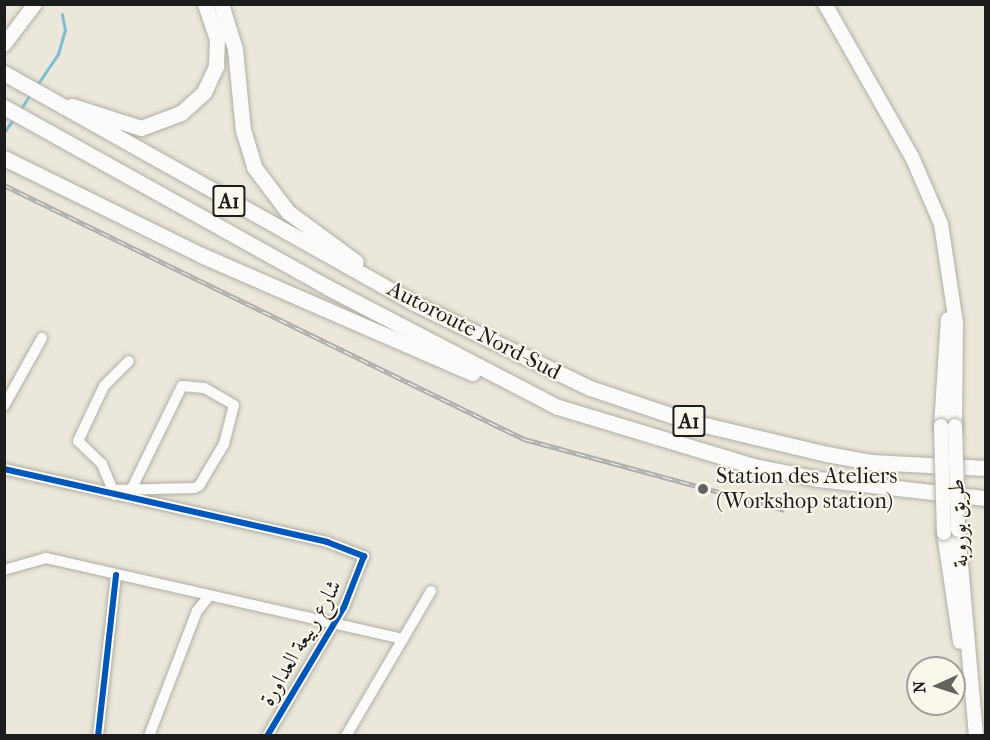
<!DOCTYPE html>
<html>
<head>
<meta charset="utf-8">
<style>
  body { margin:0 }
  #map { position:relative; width:990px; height:740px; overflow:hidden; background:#ebe7da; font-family:"IM FELL French Canon",Amiri,serif }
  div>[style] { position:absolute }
  .stream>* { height:3px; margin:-1.5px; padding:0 1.5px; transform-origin:1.5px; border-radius:1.5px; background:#7ebed2 }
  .roads { filter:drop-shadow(0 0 2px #b1afa7) drop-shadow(0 0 2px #b1afa7) }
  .minor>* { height:10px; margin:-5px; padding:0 5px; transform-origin:5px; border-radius:5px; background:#fcfbf9 }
  .major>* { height:14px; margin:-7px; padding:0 7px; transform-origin:7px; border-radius:7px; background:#fcfbf9 }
  .highway>* { height:15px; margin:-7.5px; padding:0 7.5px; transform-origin:7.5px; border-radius:7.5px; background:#fcfbf9 }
  .rail>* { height:5px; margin-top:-2.5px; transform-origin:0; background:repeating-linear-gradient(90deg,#fbf7ec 0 9px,#afaeac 0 18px); box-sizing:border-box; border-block:2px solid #afaeac }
  .bridges { filter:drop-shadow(0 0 2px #b1afa7) drop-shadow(0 0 2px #b1afa7) }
  .major-bridge>* { height:14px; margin:-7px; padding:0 7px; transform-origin:7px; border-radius:7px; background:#fcfbf9 }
  .cycleway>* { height:6px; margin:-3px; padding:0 3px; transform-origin:3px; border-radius:3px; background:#0057b8 }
  .dots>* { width:16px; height:16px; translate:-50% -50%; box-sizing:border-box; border:3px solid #fbf7ec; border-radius:50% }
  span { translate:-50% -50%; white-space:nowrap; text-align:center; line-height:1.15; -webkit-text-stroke:4.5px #fbf7ec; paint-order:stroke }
  .shield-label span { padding:2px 4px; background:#fbf7ec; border:2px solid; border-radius:4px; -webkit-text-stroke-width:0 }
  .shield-label { font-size:21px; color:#1c1c1c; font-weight:700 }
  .street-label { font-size:22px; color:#1c1c1c }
  .poi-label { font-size:22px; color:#1c1c1c }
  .left { translate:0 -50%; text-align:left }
  .frame { position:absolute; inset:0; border:6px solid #1c1c1c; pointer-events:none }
  .north { position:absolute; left:906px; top:656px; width:60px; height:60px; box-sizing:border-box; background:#fbf7ec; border:2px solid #a29f99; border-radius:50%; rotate:267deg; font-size:16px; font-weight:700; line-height:24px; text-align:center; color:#1c1c1c }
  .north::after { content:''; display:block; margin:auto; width:21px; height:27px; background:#64635e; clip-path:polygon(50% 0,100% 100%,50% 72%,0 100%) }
</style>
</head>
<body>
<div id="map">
  <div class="stream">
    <i style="left:37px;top:85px;width:37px;rotate:-56deg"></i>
    <i style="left:58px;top:54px;width:25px;rotate:-74deg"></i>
    <i style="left:65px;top:30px;width:16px;rotate:-101deg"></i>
    <i style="left:20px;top:110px;width:20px;rotate:-57deg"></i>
    <i style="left:4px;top:132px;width:17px;rotate:-54deg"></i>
  </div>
  <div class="roads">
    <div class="minor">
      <i style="left:4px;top:406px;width:78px;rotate:-60.8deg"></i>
      <i style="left:4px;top:469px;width:331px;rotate:12.7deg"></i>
      <i style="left:327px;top:542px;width:40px;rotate:21deg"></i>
      <i style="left:364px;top:556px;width:55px;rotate:111.4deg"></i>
      <i style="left:344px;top:607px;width:150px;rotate:120.8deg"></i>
      <i style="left:113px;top:490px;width:81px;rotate:-1.4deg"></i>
      <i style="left:194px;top:488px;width:5px;rotate:-22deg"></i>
      <i style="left:199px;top:486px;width:49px;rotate:-59.2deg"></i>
      <i style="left:224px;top:444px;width:40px;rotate:-75.6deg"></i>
      <i style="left:234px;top:405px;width:34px;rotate:-150deg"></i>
      <i style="left:204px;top:388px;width:22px;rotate:-175deg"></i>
      <i style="left:182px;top:386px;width:116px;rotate:116.1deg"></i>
      <i style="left:115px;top:495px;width:34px;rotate:-113deg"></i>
      <i style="left:102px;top:464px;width:33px;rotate:-136deg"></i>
      <i style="left:78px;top:441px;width:61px;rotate:-64.7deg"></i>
      <i style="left:104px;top:386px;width:35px;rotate:-45deg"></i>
      <i style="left:4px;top:570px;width:44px;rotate:-15.9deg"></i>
      <i style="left:46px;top:558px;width:365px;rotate:12.8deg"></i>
      <i style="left:98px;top:736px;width:162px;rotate:-83.6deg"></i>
      <i style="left:149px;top:736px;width:134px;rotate:-69deg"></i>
      <i style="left:197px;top:611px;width:19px;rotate:-51deg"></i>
      <i style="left:346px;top:736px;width:168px;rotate:-59.6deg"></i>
    </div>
    <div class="major">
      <i style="left:825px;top:4px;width:176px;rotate:60.4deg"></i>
      <i style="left:912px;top:157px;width:73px;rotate:66.6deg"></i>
      <i style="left:941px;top:224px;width:100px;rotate:81.4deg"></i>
      <i style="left:956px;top:323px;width:103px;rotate:90.6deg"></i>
      <i style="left:4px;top:45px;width:51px;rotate:-52.9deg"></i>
      <i style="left:941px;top:426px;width:107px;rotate:-86.3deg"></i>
      <i style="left:958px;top:530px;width:207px;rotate:85deg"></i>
      <i style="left:944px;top:533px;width:110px;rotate:81.6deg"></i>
    </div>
    <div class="highway">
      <i style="left:221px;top:4px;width:47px;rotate:72.7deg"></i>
      <i style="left:235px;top:49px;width:81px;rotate:84.4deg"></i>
      <i style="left:243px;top:130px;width:39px;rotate:73deg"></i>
      <i style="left:254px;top:167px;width:56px;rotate:52.9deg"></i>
      <i style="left:288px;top:212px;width:84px;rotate:36.3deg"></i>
      <i style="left:4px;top:73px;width:468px;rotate:29.3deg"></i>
      <i style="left:412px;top:302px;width:198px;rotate:25.8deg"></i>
      <i style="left:590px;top:388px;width:103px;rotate:18.6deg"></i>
      <i style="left:688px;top:421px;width:143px;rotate:13.4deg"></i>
      <i style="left:827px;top:454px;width:45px;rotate:10.3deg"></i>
      <i style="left:871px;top:462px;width:115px;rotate:3deg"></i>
      <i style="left:72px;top:106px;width:72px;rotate:17.7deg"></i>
      <i style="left:141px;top:128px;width:43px;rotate:-20.6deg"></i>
      <i style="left:181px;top:113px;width:31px;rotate:-42deg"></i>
      <i style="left:204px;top:92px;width:29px;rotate:-65deg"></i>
      <i style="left:216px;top:66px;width:27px;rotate:-88deg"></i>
      <i style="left:217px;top:39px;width:37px;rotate:-109deg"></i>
      <i style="left:4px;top:107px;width:370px;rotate:29.1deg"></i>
      <i style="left:327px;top:287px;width:260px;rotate:27.5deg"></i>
      <i style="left:558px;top:407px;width:205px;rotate:16.8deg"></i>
      <i style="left:754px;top:466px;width:65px;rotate:11.5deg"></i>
      <i style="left:818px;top:479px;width:169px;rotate:6.5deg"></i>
      <i style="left:4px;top:158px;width:220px;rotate:26.2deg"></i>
      <i style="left:201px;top:255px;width:296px;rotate:23.5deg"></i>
    </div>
  </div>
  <div class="rail">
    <i style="left:4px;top:185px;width:579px;rotate:26.03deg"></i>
    <i style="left:524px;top:439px;width:270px;rotate:15.2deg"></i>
  </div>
  <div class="bridges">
    <div class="major-bridge">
      <i style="left:941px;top:426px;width:107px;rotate:88.4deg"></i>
      <i style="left:955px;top:426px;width:104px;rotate:88.3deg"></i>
    </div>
  </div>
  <div class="cycleway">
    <i style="left:4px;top:469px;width:331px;rotate:12.7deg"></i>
    <i style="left:327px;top:542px;width:40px;rotate:21deg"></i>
    <i style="left:364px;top:556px;width:55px;rotate:111.4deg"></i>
    <i style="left:344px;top:607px;width:150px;rotate:120.8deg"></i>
    <i style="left:98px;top:736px;width:162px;rotate:-83.6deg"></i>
  </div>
  <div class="dots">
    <i style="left:703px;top:489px;background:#64635e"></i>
  </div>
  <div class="shield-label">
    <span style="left:229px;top:201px">A1</span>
    <span style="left:689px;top:421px">A1</span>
  </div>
  <div class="street-label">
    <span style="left:474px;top:331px;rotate:27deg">Autoroute Nord-Sud</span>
    <span style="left:959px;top:523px;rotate:-93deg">طريق بوروبة</span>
    <span style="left:301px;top:643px;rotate:-60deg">شارع ربيعة العداورة</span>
  </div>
  <div class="poi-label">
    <span class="left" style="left:716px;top:489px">Station des Ateliers<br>(Workshop station)</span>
  </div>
  <div class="frame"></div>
  <div class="north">N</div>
</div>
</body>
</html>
